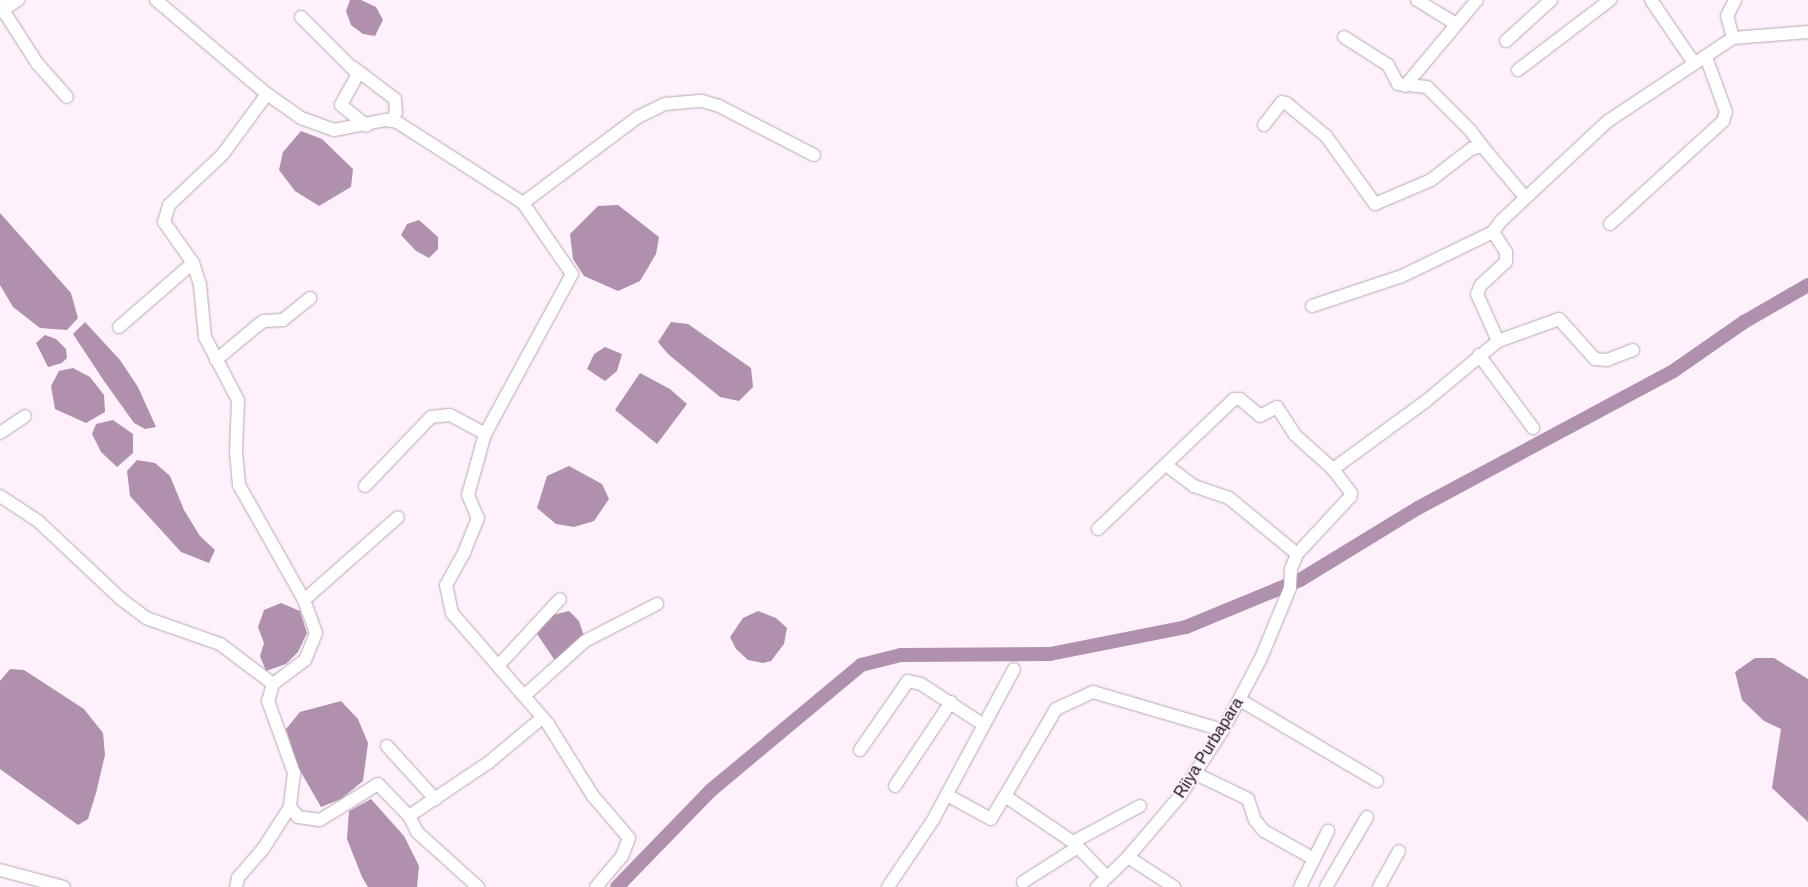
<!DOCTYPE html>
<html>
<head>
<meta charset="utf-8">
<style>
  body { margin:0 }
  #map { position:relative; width:1808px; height:887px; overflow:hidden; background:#fef1fc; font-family:Helvetica,sans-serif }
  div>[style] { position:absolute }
  .water>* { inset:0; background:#b091ad }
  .canal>* { height:14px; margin:-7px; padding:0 7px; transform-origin:7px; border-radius:7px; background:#b091ad }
  .roads { filter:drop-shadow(0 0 1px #b5a8b3) drop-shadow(0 0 1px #b5a8b3) }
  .minor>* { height:12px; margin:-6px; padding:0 6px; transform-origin:6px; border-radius:6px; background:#fff }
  span { translate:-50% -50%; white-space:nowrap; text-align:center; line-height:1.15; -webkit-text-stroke:4px #fef1fc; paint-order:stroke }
  .street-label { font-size:16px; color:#191519 }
</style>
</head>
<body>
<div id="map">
  <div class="water">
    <i style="clip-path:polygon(350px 0,361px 0,376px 7px,383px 20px,375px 36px,363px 34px,351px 25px,346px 11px)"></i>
    <i style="clip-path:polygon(301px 131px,322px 139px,353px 169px,351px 187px,319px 206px,295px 191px,279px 170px,283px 152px)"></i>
    <i style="clip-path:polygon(618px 205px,659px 237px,656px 254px,640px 281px,618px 291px,584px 276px,573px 259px,570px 234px,598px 206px)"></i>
    <i style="clip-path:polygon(0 213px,71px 293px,78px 318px,67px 330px,40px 328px,13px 307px,0 285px)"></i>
    <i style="clip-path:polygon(419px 220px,438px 237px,438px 249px,429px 258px,416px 251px,401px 235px,407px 224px)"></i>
    <i style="clip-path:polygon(85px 322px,120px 360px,138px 387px,156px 427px,145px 429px,134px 423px,104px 381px,73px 334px)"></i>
    <i style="clip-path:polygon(671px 322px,688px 324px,751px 368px,753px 387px,739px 401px,720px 397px,668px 354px,658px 342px)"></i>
    <i style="clip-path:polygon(45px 335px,56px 339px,66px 349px,67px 358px,62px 363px,48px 367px,36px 343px)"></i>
    <i style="clip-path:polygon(605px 347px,622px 354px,617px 371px,605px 381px,587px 369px,594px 354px)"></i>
    <i style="clip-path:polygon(73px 368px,90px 377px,104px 395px,105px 412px,86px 423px,55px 409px,51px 386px,59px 371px)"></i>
    <i style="clip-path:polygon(640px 373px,670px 389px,687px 404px,657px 444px,615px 410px)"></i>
    <i style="clip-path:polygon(113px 420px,133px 434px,133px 453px,117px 467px,101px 452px,92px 434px,96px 424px)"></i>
    <i style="clip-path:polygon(137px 460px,155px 463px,170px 476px,184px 510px,200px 536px,215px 550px,209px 563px,181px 552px,130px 496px,127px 471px)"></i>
    <i style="clip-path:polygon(569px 466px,602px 484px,609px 499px,594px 521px,574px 527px,556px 524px,537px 508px,547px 476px)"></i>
    <i style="clip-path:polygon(281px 603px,300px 611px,307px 633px,298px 652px,286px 664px,266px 671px,260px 656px,264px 643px,258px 627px,264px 610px)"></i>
    <i style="clip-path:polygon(569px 611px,579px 621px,585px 639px,566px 661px,554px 659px,537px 634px,549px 616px)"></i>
    <i style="clip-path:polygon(758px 611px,776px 618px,787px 628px,784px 644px,771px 661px,763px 663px,748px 660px,736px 649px,730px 637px,743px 618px)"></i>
    <i style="clip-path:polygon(1755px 658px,1774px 658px,1808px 679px,1808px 822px,1772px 788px,1781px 729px,1764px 721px,1742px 700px,1735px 672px)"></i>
    <i style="clip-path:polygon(10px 669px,24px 670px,84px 709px,103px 733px,105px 755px,96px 793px,88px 819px,78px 825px,0 769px,0 681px)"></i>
    <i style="clip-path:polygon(341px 701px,358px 719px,368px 743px,363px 781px,341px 799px,321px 807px,298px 767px,286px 729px,300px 712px)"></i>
    <i style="clip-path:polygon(371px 799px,404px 836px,419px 866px,417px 887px,368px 887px,362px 877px,347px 839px,349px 811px)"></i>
  </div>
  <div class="canal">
    <i style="left:617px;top:887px;width:134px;rotate:-45.9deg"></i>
    <i style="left:710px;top:791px;width:197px;rotate:-39.8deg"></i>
    <i style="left:861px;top:665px;width:41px;rotate:-14deg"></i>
    <i style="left:901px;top:655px;width:149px;rotate:-0.4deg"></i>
    <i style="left:1050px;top:654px;width:139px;rotate:-11.2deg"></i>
    <i style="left:1186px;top:627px;width:123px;rotate:-22.4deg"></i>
    <i style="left:1300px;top:580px;width:138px;rotate:-31.4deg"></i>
    <i style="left:1418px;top:508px;width:288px;rotate:-28.2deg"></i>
    <i style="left:1672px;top:372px;width:88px;rotate:-34.8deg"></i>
    <i style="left:1744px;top:322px;width:74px;rotate:-30deg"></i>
  </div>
  <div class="roads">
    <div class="minor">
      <i style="left:156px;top:0;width:145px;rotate:40.3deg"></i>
      <i style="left:267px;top:94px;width:74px;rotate:126.3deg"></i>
      <i style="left:223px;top:154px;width:74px;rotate:136.6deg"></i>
      <i style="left:169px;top:205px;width:18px;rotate:106deg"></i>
      <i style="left:164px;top:222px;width:50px;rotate:54.7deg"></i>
      <i style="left:193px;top:263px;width:23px;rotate:72deg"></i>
      <i style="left:200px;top:285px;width:52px;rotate:84.5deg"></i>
      <i style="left:205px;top:337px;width:71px;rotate:62.4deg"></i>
      <i style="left:238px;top:400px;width:51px;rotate:92.2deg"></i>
      <i style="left:236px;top:451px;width:34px;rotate:85deg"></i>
      <i style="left:239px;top:485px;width:132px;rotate:60.5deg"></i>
      <i style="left:304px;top:600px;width:35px;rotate:70deg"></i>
      <i style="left:316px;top:633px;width:29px;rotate:112deg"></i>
      <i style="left:305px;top:660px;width:40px;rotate:143deg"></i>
      <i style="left:273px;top:684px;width:18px;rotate:106deg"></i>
      <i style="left:268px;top:701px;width:77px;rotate:70.1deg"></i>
      <i style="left:294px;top:773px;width:34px;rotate:97deg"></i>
      <i style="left:290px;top:807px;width:50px;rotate:122.7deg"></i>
      <i style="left:263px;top:849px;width:38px;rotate:131deg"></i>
      <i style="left:238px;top:878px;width:9px;rotate:103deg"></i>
      <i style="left:1417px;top:0;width:46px;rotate:31.6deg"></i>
      <i style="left:1651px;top:0;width:76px;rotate:55.7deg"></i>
      <i style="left:0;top:1px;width:9px;rotate:72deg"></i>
      <i style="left:3px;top:10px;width:63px;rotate:57.3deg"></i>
      <i style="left:37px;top:63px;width:45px;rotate:48.6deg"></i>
      <i style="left:0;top:12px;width:22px;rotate:-34deg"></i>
      <i style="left:301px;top:17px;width:81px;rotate:45deg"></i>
      <i style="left:358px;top:74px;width:35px;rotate:119deg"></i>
      <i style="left:341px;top:105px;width:33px;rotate:39deg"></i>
      <i style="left:1344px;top:37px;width:52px;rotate:32.5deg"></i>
      <i style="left:1388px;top:65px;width:21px;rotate:62deg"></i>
      <i style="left:1398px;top:84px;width:29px;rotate:6deg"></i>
      <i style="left:1427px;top:87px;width:61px;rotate:45deg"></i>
      <i style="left:1470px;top:130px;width:20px;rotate:53deg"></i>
      <i style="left:1733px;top:38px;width:75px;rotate:-4.6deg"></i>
      <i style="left:1506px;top:41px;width:61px;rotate:-42.3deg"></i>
      <i style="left:354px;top:68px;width:51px;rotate:37.1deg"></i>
      <i style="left:395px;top:99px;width:13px;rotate:86deg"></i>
      <i style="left:396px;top:112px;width:9px;rotate:117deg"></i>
      <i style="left:1518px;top:70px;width:116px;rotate:-37.3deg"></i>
      <i style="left:1405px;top:86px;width:112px;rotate:-50.1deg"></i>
      <i style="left:267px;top:94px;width:42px;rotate:35.2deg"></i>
      <i style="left:301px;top:118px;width:35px;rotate:20deg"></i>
      <i style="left:334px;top:130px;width:53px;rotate:-10.9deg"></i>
      <i style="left:386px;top:120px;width:11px;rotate:10deg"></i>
      <i style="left:397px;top:122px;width:150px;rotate:32.7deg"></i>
      <i style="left:523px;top:203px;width:86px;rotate:55.4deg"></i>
      <i style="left:572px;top:274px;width:182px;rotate:118.5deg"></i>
      <i style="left:485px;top:434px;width:63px;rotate:105.6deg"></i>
      <i style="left:468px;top:495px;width:25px;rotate:67deg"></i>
      <i style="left:478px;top:518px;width:35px;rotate:112deg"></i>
      <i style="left:465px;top:551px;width:39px;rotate:119deg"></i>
      <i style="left:446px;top:585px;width:29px;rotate:78deg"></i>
      <i style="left:452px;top:613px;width:147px;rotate:49.1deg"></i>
      <i style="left:548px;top:724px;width:85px;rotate:58deg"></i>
      <i style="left:593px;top:796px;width:55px;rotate:49.4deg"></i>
      <i style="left:629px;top:838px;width:19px;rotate:111deg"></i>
      <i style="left:622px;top:856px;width:40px;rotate:130deg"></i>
      <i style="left:1264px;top:125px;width:29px;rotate:-52deg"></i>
      <i style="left:1282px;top:102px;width:4px;rotate:14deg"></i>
      <i style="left:1286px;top:103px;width:52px;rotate:39.5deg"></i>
      <i style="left:1326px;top:136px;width:84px;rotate:54.2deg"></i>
      <i style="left:1375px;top:204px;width:61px;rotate:-23.2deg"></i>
      <i style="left:1431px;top:180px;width:51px;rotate:-37.8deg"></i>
      <i style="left:1471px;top:149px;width:11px;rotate:-15deg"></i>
      <i style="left:1482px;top:146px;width:67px;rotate:49.9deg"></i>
      <i style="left:523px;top:203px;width:144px;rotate:-36.8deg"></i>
      <i style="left:638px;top:117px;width:30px;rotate:-26deg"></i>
      <i style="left:665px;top:104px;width:37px;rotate:-5deg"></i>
      <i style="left:702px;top:101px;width:18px;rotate:16deg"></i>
      <i style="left:719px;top:106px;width:107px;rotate:27.3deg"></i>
      <i style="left:1610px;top:224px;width:153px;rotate:-42.3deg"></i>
      <i style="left:1723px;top:121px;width:9px;rotate:-72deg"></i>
      <i style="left:1726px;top:112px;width:59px;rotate:-110deg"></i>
      <i style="left:1312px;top:306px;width:95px;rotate:-18.4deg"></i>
      <i style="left:1402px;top:276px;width:101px;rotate:-25.8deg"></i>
      <i style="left:119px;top:327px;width:98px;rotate:-40.9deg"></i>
      <i style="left:1498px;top:341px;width:65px;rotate:-19.8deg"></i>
      <i style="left:1559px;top:319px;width:54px;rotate:48deg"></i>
      <i style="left:1595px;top:359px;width:12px;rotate:5deg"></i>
      <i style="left:1607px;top:360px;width:28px;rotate:-21deg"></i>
      <i style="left:1479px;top:355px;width:91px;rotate:53.5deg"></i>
      <i style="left:216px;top:360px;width:55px;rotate:-39.8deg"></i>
      <i style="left:258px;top:325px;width:7px;rotate:-34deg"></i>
      <i style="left:264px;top:321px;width:19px;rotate:-3deg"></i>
      <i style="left:283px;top:320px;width:35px;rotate:-39deg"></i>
      <i style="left:0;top:433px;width:30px;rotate:-34deg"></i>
      <i style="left:1166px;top:465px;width:35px;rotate:37deg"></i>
      <i style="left:1194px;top:486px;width:37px;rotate:19deg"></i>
      <i style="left:1229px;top:498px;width:88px;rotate:39.5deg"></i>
      <i style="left:365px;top:486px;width:95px;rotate:-46.3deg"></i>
      <i style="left:431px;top:417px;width:19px;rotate:-6deg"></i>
      <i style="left:450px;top:415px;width:40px;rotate:28deg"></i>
      <i style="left:0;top:496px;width:45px;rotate:33.3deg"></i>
      <i style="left:38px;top:521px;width:114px;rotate:43.2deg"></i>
      <i style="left:121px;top:599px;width:31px;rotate:37deg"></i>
      <i style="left:146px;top:618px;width:78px;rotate:19.4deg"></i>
      <i style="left:220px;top:644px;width:66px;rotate:37deg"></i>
      <i style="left:1098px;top:529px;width:188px;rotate:-43.7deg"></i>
      <i style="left:1234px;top:399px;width:6px"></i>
      <i style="left:1240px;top:399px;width:26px;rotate:40deg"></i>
      <i style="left:1260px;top:416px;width:19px;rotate:-28deg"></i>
      <i style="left:1277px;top:407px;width:33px;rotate:57deg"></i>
      <i style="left:1295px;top:435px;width:51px;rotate:41.8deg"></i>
      <i style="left:304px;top:600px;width:125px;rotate:-41.4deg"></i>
      <i style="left:498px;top:666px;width:91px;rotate:-47.2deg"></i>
      <i style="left:524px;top:696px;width:82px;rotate:-42deg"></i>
      <i style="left:585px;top:641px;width:81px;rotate:-27.2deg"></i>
      <i style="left:1240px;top:700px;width:159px;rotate:30.6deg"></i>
      <i style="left:387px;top:746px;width:72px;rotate:47.8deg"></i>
      <i style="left:860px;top:750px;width:84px;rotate:-55.2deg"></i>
      <i style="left:908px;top:681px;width:13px;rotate:13deg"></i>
      <i style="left:921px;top:684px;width:75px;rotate:33.1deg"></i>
      <i style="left:1194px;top:773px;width:60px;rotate:25.7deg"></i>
      <i style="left:1248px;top:799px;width:22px;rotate:72deg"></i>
      <i style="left:1255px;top:820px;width:14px;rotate:51deg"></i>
      <i style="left:1264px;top:831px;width:57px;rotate:29.2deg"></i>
      <i style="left:895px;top:786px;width:101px;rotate:-56.3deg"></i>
      <i style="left:947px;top:795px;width:50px;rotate:28.6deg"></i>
      <i style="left:991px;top:819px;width:27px;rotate:-59deg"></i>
      <i style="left:1005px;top:796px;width:82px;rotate:34.1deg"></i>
      <i style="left:1073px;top:842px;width:47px;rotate:45.9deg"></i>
      <i style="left:1005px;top:796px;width:101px;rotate:-59.6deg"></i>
      <i style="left:1056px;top:709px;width:41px;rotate:-24.7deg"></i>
      <i style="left:1093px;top:692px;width:135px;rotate:16.3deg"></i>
      <i style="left:290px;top:807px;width:13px;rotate:51deg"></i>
      <i style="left:298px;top:817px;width:22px;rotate:8deg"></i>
      <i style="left:320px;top:820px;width:68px;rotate:-31.8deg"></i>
      <i style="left:378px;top:784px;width:45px;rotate:45.9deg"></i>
      <i style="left:409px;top:816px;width:95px;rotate:-33.9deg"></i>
      <i style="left:488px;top:763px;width:70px;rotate:-39.8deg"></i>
      <i style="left:409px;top:816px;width:18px;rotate:63deg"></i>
      <i style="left:417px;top:832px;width:82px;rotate:42deg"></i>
      <i style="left:1073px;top:842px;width:76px;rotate:-28.2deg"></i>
      <i style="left:1128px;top:857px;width:55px;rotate:33.1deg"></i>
      <i style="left:0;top:870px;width:66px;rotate:14.9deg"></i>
      <i style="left:1023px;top:882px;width:65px;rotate:-32.5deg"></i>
      <i style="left:888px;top:887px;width:81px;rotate:-56.1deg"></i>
      <i style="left:933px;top:820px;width:171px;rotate:-61.8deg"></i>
      <i style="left:1097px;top:887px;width:43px;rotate:-44.1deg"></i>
      <i style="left:1128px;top:857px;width:80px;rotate:-49.6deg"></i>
      <i style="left:1180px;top:796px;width:79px;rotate:-56.9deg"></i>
      <i style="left:1223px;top:730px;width:81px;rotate:-62.2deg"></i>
      <i style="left:1261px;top:658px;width:76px;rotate:-67.5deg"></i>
      <i style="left:1290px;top:588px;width:19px;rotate:-87deg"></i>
      <i style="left:1291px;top:569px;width:16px;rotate:-68deg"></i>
      <i style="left:1297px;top:554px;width:78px;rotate:-47.1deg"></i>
      <i style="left:1350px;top:497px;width:4px;rotate:-76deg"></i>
      <i style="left:1351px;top:493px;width:30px;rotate:-127deg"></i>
      <i style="left:1333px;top:469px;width:115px;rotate:-36.2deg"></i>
      <i style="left:1426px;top:401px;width:94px;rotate:-39.8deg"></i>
      <i style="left:1498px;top:341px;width:51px;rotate:-114.1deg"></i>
      <i style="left:1477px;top:294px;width:10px;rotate:-66deg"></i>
      <i style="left:1481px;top:285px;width:34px;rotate:-43deg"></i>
      <i style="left:1506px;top:262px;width:10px;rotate:-90deg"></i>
      <i style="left:1506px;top:252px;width:24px;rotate:-123deg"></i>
      <i style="left:1493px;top:232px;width:14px;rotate:-54deg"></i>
      <i style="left:1501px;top:221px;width:146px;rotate:-43.1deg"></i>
      <i style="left:1608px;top:121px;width:150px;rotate:-33.6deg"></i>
      <i style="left:1733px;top:38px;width:23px;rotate:-105deg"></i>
      <i style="left:1727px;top:16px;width:18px;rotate:-63deg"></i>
      <i style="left:1300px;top:887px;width:63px;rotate:-63.4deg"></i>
      <i style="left:1326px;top:887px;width:81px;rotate:-59.6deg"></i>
      <i style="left:1379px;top:887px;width:41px;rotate:-60.9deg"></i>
    </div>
  </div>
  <div class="street-label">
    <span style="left:1209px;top:748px;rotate:-58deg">Riiya Purbapara</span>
  </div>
</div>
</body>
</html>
